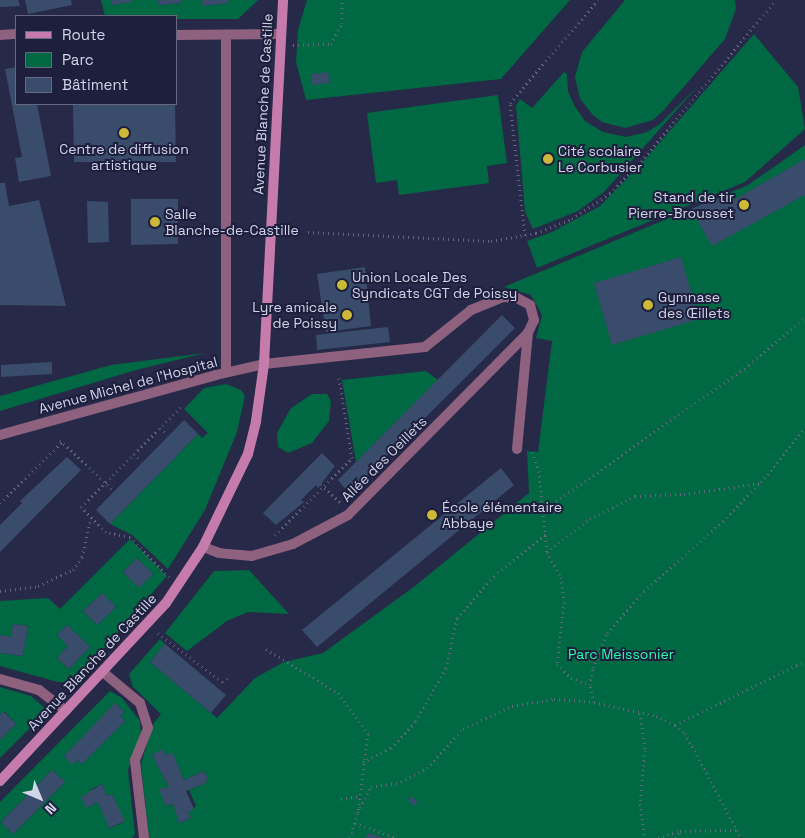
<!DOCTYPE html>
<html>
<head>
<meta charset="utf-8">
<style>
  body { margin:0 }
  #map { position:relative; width:805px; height:838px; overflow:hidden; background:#272948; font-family:"Space Grotesk",sans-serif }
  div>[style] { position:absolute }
  .green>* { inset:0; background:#006842 }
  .building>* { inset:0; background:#394c6b }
  .path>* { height:3px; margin-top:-1.5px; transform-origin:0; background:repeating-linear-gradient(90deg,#646681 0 1px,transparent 0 5px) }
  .lane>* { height:10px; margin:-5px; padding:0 5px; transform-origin:5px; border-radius:5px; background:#8e617f }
  .street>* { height:10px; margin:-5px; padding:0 5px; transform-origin:5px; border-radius:5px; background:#8e617f }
  .secondary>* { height:10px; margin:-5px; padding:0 5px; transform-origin:5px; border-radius:5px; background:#c57cad }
  .dots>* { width:14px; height:14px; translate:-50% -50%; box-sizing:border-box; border:2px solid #1e1f3d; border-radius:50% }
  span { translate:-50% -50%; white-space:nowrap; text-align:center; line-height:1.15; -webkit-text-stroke:4px #1e1f3d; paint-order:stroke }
  .street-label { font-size:14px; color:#d2d5e9 }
  .poi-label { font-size:14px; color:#d2d5e9 }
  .left { translate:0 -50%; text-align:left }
  .right { translate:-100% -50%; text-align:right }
  .park-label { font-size:14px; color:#27fcaa }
  .legend { position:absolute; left:15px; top:15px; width:162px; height:90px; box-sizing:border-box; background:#1e1f3d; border:1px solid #666882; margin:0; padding:6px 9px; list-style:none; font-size:15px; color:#d2d5e9 }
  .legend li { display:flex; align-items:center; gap:10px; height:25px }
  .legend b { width:25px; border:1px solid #666882 }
  .north { position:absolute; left:15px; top:773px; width:50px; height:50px; -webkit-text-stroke:4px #1e1f3d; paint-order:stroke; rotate:135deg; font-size:14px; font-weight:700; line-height:20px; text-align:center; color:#d2d5e9 }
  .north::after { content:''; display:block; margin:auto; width:18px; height:22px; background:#d2d5e9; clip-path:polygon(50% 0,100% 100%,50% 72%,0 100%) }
</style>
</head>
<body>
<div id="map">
  <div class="green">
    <i style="clip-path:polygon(101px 0,112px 0,113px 5px,132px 0,158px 0,159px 5px,181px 3px,181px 0,202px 0,203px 6px,228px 3px,228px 0,258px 0,238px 19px,176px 19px,176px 16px,105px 16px)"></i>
    <i style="clip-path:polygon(307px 0,570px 0,501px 79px,306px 100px,296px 62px,298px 30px)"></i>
    <i style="clip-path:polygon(625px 0,735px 0,736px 9px,725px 39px,663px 111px,653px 120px,625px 128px,602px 122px,593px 115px,580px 99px,575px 77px,582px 52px)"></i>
    <i style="clip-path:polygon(754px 34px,798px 87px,805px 129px,745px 182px,537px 268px,527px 241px,552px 232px,600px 206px,641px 164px)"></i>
    <i style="clip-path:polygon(564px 72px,567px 74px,568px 91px,574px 105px,585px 121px,603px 132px,626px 137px,647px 132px,660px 124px,697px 87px,604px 192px,578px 211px,533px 229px,525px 212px,516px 106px,520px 99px,532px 108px)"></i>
    <i style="clip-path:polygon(498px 95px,507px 163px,487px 166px,489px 183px,399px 195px,397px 180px,376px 183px,367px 113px)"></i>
    <i style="clip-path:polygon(evenodd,805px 145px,805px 838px,149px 838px,141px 764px,153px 724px,161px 714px,133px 687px,129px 674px,160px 639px,165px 644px,150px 662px,217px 718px,255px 678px,284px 662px,323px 653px,415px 586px,529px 493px,527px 451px,538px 452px,552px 341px,536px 338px,542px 315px,531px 295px,504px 287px,748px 185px,805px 145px,163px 750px,166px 755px,172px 753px,184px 780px,204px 771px,207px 777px,206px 783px,189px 790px,196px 806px,188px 812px,191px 818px,179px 823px,173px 804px,166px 806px,160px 789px,169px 787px,152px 755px,163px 750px)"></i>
    <i style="clip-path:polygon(205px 353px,136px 370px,0 411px,0 396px,111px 365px)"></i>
    <i style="clip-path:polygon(426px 371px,438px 380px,356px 462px,342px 380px)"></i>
    <i style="clip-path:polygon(226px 384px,241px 390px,245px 396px,237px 432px,205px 510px,168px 569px,132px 535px,110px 524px,198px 434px,202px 438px,208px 433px,184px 409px,204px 388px)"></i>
    <i style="clip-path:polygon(312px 394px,327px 394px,331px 401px,329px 421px,312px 443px,288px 453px,278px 447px,277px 433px,291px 408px)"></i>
    <i style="clip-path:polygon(evenodd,130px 539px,167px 576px,80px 676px,70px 682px,58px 682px,0 666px,0 653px,23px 656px,28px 626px,13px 624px,11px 637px,0 635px,0 601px,48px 598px,60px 609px,130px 539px,137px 558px,153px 574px,139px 587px,123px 572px,137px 558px,130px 539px,102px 593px,116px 607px,97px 625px,83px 611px,102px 593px,130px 539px,67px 625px,90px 647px,69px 669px,57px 658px,68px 646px,57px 635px,67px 625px)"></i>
    <i style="clip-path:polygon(249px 570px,289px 614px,248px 612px,227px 621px,187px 651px,165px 633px,214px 571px)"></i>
    <i style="clip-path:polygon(0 687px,31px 696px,45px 708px,40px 718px,0 758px,0 740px,16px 724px,4px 711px,0 715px)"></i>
    <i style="clip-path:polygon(evenodd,110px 691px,122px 698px,140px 721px,141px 732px,128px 770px,135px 834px,132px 838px,0 838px,0 802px,110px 691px,116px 704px,124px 712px,120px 716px,125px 721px,82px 764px,77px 760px,73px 764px,64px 756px,116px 704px,110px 691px,52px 770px,65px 782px,13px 834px,1px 822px,52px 770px,110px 691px,102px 784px,107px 796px,112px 794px,124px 822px,110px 828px,98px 802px,86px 808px,92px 789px,102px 784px)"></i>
  </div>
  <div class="building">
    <i style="clip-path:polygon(0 0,18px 0,20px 6px,0 7px)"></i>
    <i style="clip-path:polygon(25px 0,71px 0,72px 5px,28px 14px)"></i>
    <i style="clip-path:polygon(112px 0,132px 0,132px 2px,112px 5px)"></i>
    <i style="clip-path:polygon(158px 0,181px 0,182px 3px,159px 5px)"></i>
    <i style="clip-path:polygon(202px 0,228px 0,229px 3px,203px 6px)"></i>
    <i style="clip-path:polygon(16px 67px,16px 104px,37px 104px,51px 176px,19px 182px,15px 158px,22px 157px,5px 69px)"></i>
    <i style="clip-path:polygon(328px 72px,330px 83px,312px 85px,311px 74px)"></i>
    <i style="clip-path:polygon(73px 104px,175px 104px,176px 162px,74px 162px)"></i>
    <i style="clip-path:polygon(805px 159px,805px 195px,712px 246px,691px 209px,728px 194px,732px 201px)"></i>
    <i style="clip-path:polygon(0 183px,5px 183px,9px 206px,39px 200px,66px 306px,0 305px)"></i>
    <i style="clip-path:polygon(131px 199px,178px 199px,178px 244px,131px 245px)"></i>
    <i style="clip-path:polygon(87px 201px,108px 202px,109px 242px,88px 243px)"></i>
    <i style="clip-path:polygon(681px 257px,699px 319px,612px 345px,594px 283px)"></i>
    <i style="clip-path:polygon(365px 267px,371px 326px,326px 332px,317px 274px)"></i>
    <i style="clip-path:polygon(502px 315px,515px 328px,351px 492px,346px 490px,338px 480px)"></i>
    <i style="clip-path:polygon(388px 327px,390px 342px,317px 350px,316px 335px)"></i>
    <i style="clip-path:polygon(52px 362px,52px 374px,1px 377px,1px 365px)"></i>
    <i style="clip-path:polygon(184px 420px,198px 434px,110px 524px,96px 510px)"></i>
    <i style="clip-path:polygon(322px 453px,335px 466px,318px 488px,316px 485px,301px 500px,304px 502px,276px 525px,263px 513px)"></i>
    <i style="clip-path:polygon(67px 457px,81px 470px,0 552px,0 525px,22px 503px,20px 501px)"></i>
    <i style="clip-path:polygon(501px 468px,514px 485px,317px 647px,302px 630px)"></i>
    <i style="clip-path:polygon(137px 558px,153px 574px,139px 588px,123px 572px)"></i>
    <i style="clip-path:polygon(102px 593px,116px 607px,97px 625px,83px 611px)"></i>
    <i style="clip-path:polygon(13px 624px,28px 626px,23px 656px,0 653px,0 635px,11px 637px)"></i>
    <i style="clip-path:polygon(67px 625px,90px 647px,69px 669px,57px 658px,68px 646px,57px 635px)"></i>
    <i style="clip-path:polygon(165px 644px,226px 695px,211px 713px,150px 662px)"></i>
    <i style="clip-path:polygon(115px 703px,124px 712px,120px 716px,125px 721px,82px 764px,77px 760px,73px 765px,64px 756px)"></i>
    <i style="clip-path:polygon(3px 711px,16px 724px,0 740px,0 715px)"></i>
    <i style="clip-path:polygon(163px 749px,166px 755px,172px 752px,184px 780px,204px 771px,207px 777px,206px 783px,186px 791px,194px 809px,188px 812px,191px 818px,179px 823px,173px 804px,166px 806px,159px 789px,169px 787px,152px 755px)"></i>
    <i style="clip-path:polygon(52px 770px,65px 782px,13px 834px,1px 822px)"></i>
    <i style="clip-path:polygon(102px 784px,107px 796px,112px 794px,125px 821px,109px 828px,98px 802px,86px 808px,81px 797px)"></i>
    <i style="clip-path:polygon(411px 796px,418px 802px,414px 806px,408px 800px)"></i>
    <i style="clip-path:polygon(368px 833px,384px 838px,366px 838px)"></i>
  </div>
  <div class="path">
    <i style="left:293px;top:45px;width:38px;rotate:-2deg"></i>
    <i style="left:331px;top:44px;width:24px;rotate:-62deg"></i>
    <i style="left:342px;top:23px;width:23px;rotate:-90deg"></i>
    <i style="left:308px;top:232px;width:183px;rotate:2.8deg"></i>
    <i style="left:491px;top:241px;width:46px;rotate:-10.1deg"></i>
    <i style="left:536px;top:233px;width:39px;rotate:-21deg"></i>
    <i style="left:572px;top:219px;width:46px;rotate:-34.4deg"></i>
    <i style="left:610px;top:193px;width:40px;rotate:-45deg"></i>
    <i style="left:638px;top:165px;width:215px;rotate:-50.1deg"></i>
    <i style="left:525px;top:235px;width:133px;rotate:-96.5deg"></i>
    <i style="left:510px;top:103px;width:135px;rotate:-49.5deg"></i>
    <i style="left:160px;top:428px;width:10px;rotate:45deg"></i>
    <i style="left:60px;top:440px;width:73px;rotate:43.3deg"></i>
    <i style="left:532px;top:452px;width:20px;rotate:70deg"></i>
    <i style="left:539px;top:471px;width:81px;rotate:84.4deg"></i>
    <i style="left:547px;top:552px;width:29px;rotate:61deg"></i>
    <i style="left:561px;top:577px;width:25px;rotate:83deg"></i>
    <i style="left:564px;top:602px;width:62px;rotate:96.4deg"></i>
    <i style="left:557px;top:664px;width:20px;rotate:45deg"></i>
    <i style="left:571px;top:678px;width:20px;rotate:20deg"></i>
    <i style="left:134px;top:454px;width:10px;rotate:45deg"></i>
    <i style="left:321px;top:484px;width:29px;rotate:44deg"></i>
    <i style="left:0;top:503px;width:87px;rotate:-44.5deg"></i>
    <i style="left:544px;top:510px;width:251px;rotate:-35.3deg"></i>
    <i style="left:749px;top:365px;width:74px;rotate:-40.6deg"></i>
    <i style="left:275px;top:535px;width:109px;rotate:-45deg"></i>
    <i style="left:352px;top:458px;width:81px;rotate:-99.2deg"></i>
    <i style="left:547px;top:552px;width:54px;rotate:-37.5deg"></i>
    <i style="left:590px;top:519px;width:51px;rotate:-27.1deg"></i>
    <i style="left:635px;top:496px;width:49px;rotate:-2.3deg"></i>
    <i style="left:684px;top:494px;width:78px;rotate:-8.1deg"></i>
    <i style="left:169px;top:577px;width:56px;rotate:-134.3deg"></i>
    <i style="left:130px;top:537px;width:25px;rotate:-168deg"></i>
    <i style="left:106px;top:532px;width:35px;rotate:-135deg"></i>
    <i style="left:81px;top:507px;width:143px;rotate:-45deg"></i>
    <i style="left:0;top:591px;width:38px;rotate:-7deg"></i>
    <i style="left:38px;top:586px;width:38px;rotate:-25deg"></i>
    <i style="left:73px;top:570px;width:16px;rotate:-55deg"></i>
    <i style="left:82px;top:557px;width:40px;rotate:-77deg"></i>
    <i style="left:158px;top:633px;width:81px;rotate:37deg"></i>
    <i style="left:223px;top:682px;width:10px;rotate:-37deg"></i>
    <i style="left:266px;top:649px;width:84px;rotate:31.4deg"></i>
    <i style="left:338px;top:693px;width:51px;rotate:53.8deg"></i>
    <i style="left:368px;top:734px;width:79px;rotate:97.3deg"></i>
    <i style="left:358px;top:812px;width:28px;rotate:-63deg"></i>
    <i style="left:371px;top:787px;width:30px;rotate:-9deg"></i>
    <i style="left:401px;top:782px;width:30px;rotate:-28deg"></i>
    <i style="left:427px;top:768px;width:53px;rotate:-47.3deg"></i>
    <i style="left:463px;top:729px;width:54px;rotate:-25.1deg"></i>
    <i style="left:512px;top:706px;width:43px;rotate:-9.5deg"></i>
    <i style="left:554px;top:699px;width:40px;rotate:4.3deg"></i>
    <i style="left:594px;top:702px;width:17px;rotate:-103deg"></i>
    <i style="left:590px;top:685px;width:17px;rotate:-80deg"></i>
    <i style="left:593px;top:668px;width:38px;rotate:-68deg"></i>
    <i style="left:607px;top:633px;width:56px;rotate:-48.6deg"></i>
    <i style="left:644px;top:591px;width:106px;rotate:-41.5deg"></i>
    <i style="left:723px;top:521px;width:54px;rotate:-45.7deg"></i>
    <i style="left:761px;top:482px;width:70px;rotate:-50.8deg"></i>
    <i style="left:594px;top:702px;width:64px;rotate:12.7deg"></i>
    <i style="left:656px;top:716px;width:21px;rotate:25deg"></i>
    <i style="left:675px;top:725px;width:145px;rotate:-26.2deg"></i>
    <i style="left:640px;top:713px;width:37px;rotate:82deg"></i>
    <i style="left:645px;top:750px;width:54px;rotate:95.3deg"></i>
    <i style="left:640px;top:804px;width:34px;rotate:82deg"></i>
    <i style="left:675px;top:725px;width:13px;rotate:39deg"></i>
    <i style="left:685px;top:733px;width:119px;rotate:61.9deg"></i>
    <i style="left:363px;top:762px;width:31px;rotate:-27deg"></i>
    <i style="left:391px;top:748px;width:37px;rotate:-47deg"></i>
    <i style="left:416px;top:721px;width:61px;rotate:-60.5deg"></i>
    <i style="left:446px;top:668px;width:51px;rotate:-77.6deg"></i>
    <i style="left:457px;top:618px;width:56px;rotate:-48.6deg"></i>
    <i style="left:494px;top:576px;width:67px;rotate:-38.9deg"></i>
    <i style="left:341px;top:799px;width:19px;rotate:-9deg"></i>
    <i style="left:355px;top:823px;width:45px;rotate:19.7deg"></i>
    <i style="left:350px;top:838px;width:27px;rotate:-73deg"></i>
    <i style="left:658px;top:838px;width:23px;rotate:-18deg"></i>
    <i style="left:680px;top:831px;width:57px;rotate:-1deg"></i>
    <i style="left:676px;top:838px;width:7px;rotate:-56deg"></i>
  </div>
  <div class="lane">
    <i style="left:226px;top:35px;width:337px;rotate:90deg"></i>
  </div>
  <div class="street">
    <i style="left:0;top:35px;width:16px;rotate:-4deg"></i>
    <i style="left:176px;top:35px;width:103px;rotate:-0.6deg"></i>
    <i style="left:0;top:435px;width:224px;rotate:-15.5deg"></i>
    <i style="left:216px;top:375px;width:49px;rotate:-12.9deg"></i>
    <i style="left:264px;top:364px;width:162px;rotate:-6deg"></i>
    <i style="left:425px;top:347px;width:59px;rotate:-38.8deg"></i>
    <i style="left:471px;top:310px;width:35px;rotate:-22deg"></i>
    <i style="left:504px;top:297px;width:13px;rotate:4deg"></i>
    <i style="left:517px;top:298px;width:15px;rotate:28deg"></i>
    <i style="left:530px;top:305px;width:16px;rotate:75deg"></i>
    <i style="left:534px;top:320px;width:14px;rotate:115deg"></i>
    <i style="left:528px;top:333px;width:256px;rotate:134.7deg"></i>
    <i style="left:348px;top:515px;width:62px;rotate:152.2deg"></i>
    <i style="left:293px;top:544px;width:43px;rotate:163.7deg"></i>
    <i style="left:252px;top:556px;width:33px;rotate:-175deg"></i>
    <i style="left:219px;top:553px;width:17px;rotate:-159deg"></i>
    <i style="left:517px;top:449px;width:117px;rotate:-84.6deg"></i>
    <i style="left:104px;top:673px;width:47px;rotate:39.8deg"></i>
    <i style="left:140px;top:703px;width:26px;rotate:72deg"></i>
    <i style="left:148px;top:728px;width:35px;rotate:112deg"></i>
    <i style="left:135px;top:761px;width:78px;rotate:83.3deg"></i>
    <i style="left:0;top:679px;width:41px;rotate:15.8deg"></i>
    <i style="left:39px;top:690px;width:34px;rotate:38deg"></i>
  </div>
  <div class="secondary">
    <i style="left:0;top:781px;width:243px;rotate:-47deg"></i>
    <i style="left:166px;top:603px;width:67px;rotate:-56.5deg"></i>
    <i style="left:203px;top:547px;width:103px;rotate:-64.2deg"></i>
    <i style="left:248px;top:454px;width:34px;rotate:-76deg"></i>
    <i style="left:256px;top:421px;width:58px;rotate:-82deg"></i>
    <i style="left:264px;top:364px;width:364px;rotate:-87deg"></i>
  </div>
  <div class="dots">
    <i style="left:124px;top:133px;background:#cdb938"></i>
    <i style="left:548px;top:159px;background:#cdb938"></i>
    <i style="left:744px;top:205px;background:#cdb938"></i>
    <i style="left:155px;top:222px;background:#cdb938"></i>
    <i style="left:342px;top:285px;background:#cdb938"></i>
    <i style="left:648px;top:305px;background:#cdb938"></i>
    <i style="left:347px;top:315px;background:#cdb938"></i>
    <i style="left:432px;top:515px;background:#cdb938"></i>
  </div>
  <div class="street-label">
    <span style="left:263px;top:104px;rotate:-87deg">Avenue Blanche de Castille</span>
    <span style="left:128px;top:385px;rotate:-15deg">Avenue Michel de l'Hospital</span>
    <span style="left:384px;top:459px;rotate:-45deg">Allée des Oeillets</span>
    <span style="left:92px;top:662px;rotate:-47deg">Avenue Blanche de Castille</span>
  </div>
  <div class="poi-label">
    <span style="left:124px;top:157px">Centre de diffusion<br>artistique</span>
    <span class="left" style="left:558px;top:159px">Cité scolaire<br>Le Corbusier</span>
    <span class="right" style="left:734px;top:205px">Stand de tir<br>Pierre-Brousset</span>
    <span class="left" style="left:165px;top:222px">Salle<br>Blanche-de-Castille</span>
    <span class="left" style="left:352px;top:285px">Union Locale Des<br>Syndicats CGT de Poissy</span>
    <span class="left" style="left:658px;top:305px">Gymnase<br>des Œillets</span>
    <span class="right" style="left:337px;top:315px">Lyre amicale<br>de Poissy</span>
    <span class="left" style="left:442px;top:515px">École élémentaire<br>Abbaye</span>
  </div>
  <div class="park-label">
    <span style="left:621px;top:654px">Parc Meissonier</span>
  </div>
  <ul class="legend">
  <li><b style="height:6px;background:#c57cad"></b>Route</li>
  <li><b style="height:14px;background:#006842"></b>Parc</li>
  <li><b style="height:14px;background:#394c6b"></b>Bâtiment</li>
  </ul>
  <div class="north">N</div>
</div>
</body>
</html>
